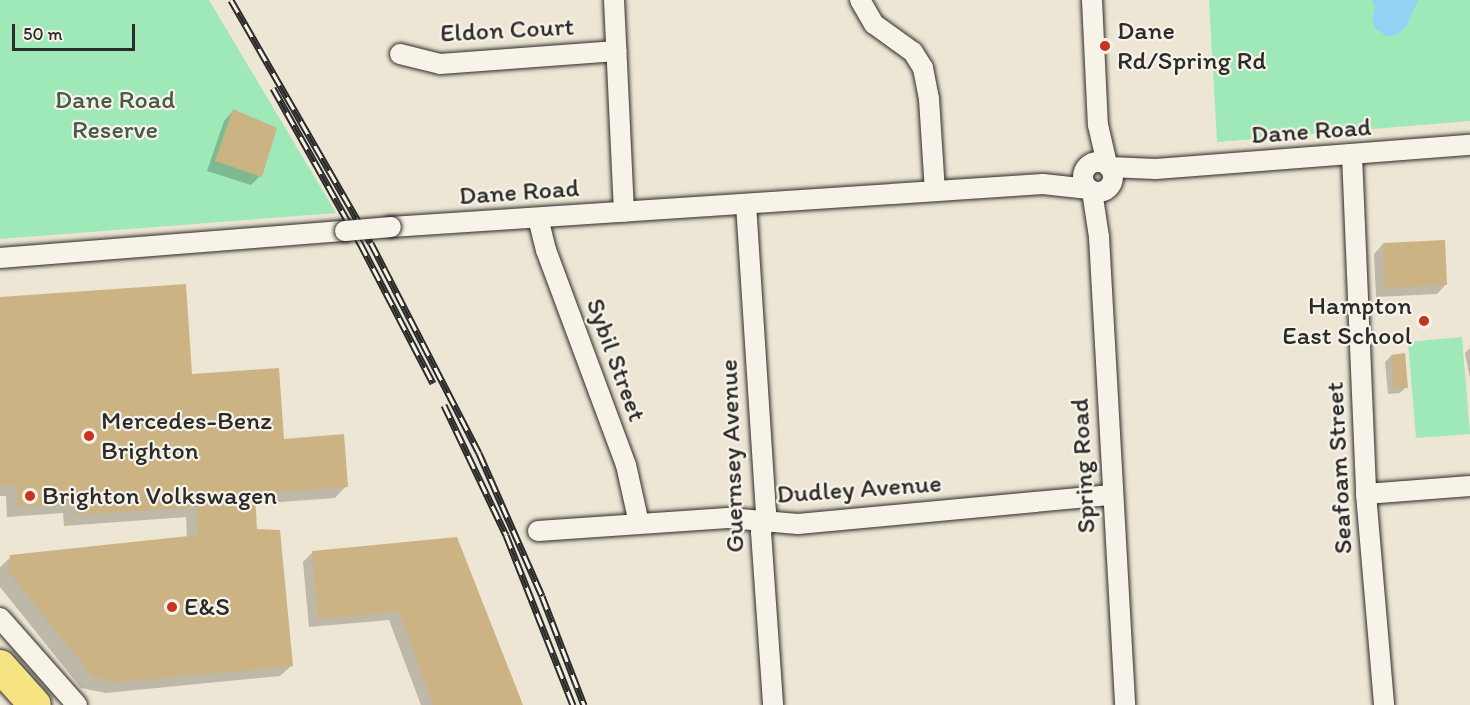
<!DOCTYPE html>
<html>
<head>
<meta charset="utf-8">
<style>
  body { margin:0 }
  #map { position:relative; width:1470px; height:705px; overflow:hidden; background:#eee6d4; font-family:Itim,sans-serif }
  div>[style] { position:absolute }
  .green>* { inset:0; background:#9fe8b7 }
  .water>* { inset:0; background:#94d1f4 }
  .shadow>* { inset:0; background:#0003 }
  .building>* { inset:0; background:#ccb383 }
  .roads { filter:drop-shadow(0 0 2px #2b2b2b) drop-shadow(0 0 2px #2b2b2b) }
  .minor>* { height:20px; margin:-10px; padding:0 10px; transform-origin:10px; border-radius:10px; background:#f7f3e8 }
  .minor>.ring { margin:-10px; padding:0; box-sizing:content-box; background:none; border:20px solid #f7f3e8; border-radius:50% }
  .trunk>* { height:32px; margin:-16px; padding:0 16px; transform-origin:16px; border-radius:16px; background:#f6e381 }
  .rail>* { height:7px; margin-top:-3.5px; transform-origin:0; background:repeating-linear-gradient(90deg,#f7f3e8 0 14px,#2b2b2b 0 28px); box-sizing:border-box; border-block:2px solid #2b2b2b }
  .bridges { filter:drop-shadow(0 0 2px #2b2b2b) drop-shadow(0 0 2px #2b2b2b) }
  .minor-bridge>* { height:20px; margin:-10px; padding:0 10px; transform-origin:10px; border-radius:10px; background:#f7f3e8 }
  .dots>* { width:16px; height:16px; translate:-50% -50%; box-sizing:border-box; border:3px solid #f7f3e8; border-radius:50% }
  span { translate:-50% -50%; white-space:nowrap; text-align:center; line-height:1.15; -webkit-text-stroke:4.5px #f7f3e8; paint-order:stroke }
  .street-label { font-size:26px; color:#2b2b2b }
  .poi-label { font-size:26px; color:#2b2b2b }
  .left { translate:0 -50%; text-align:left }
  .right { translate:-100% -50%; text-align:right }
  .park-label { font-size:26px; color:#485a4e }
  .scale { position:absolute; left:12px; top:24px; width:123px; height:27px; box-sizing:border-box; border:3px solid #2b2b2b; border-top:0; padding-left:8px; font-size:18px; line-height:21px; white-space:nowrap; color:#2b2b2b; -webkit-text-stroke:4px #f7f3e8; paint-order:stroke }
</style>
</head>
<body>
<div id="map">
  <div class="green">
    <i style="clip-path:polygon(0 0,209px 0,336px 213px,0 239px)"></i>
    <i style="clip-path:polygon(1209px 0,1470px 0,1470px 121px,1217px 142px)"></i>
    <i style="clip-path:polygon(1462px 337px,1470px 434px,1416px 438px,1408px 342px)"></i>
  </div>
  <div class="water">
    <i style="clip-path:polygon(1372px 0,1418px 0,1407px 25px,1397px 35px,1387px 36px,1376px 29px,1372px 20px,1375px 6px)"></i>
  </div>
  <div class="shadow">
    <i style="clip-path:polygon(233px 111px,260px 176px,251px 185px,207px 171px,224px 121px)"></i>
    <i style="clip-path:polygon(1383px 244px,1446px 284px,1437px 294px,1376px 297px,1374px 254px)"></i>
    <i style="clip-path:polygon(0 299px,191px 376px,346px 486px,335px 498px,254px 504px,256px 530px,292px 665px,280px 676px,106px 693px,81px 688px,0 587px,0 567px,11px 557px,187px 538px,186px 517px,64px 526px,63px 513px,7px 517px,6px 496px,0 496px)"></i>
    <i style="clip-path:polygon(1470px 348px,1470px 378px,1465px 353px)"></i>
    <i style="clip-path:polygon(1391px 356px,1406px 387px,1400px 393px,1388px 394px,1385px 362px)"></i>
    <i style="clip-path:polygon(456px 539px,522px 705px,421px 705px,389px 620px,309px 627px,303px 562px,313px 552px)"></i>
  </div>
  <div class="building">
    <i style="clip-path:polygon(233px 109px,277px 128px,262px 177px,215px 161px)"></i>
    <i style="clip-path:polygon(1445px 240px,1447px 285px,1385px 288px,1383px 243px)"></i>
    <i style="clip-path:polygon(186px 284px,192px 374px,279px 368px,284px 439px,344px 434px,348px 487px,255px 494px,257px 529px,280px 530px,293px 666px,118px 682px,93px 677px,8px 571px,10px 555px,198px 535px,196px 507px,75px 515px,74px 503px,18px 507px,17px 485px,0 486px,0 297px)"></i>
    <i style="clip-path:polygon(1405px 353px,1408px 388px,1394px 389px,1391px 355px)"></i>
    <i style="clip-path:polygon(457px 537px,523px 705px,433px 705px,399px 612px,318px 619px,312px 551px)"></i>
  </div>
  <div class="roads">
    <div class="minor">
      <i style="left:614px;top:0;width:212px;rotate:87.3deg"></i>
      <i style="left:860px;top:0;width:28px;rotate:60deg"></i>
      <i style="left:874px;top:24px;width:48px;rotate:35.7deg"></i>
      <i style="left:913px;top:52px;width:19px;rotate:58deg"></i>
      <i style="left:923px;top:68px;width:32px;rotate:79deg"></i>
      <i style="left:929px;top:99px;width:92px;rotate:86.3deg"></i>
      <i style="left:1092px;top:0;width:125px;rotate:87.3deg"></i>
      <i style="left:1098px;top:125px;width:40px;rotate:77deg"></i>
      <i style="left:400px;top:54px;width:41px;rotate:14deg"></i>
      <i style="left:440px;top:64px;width:177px;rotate:-4.2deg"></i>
      <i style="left:1352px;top:155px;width:339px;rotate:87.6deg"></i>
      <i style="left:1366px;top:494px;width:212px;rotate:85.1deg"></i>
      <i class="ring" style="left:1083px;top:162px;width:10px;height:10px"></i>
      <i style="left:1109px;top:167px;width:47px;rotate:2.4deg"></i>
      <i style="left:1156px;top:169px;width:315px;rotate:-4.4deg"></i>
      <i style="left:1092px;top:191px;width:47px;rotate:81.3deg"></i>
      <i style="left:1099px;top:237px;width:469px;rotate:86.8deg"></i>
      <i style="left:746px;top:204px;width:308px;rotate:86.3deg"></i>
      <i style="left:766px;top:511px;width:22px;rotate:103deg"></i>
      <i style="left:761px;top:532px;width:173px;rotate:86deg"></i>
      <i style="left:538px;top:218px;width:33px;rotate:76deg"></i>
      <i style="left:546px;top:250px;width:229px;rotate:69.6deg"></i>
      <i style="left:626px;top:465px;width:59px;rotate:77.4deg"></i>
      <i style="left:391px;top:227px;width:653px;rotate:-3.77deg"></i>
      <i style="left:1043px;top:184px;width:46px;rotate:6.2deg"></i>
      <i style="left:0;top:258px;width:346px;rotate:-4.5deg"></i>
      <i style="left:1366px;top:494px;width:104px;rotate:-4.4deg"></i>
      <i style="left:538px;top:531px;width:190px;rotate:-3.9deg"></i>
      <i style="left:728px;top:518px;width:70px;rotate:4.9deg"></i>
      <i style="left:798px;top:524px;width:315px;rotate:-5.3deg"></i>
      <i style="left:0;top:618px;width:116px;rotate:48.5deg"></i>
    </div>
    <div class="trunk">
      <i style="left:0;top:666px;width:52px;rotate:48.1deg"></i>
    </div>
  </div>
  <div class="rail">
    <i style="left:231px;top:0;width:280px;rotate:60.1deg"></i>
    <i style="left:371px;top:243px;width:236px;rotate:62.8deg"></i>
    <i style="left:479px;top:453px;width:156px;rotate:66.2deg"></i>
    <i style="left:542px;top:596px;width:117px;rotate:68.9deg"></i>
    <i style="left:273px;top:88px;width:178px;rotate:60.7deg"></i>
    <i style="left:360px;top:243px;width:158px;rotate:62.5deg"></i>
    <i style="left:444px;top:405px;width:144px;rotate:64.5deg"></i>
    <i style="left:506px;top:535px;width:183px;rotate:68.5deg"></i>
  </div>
  <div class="bridges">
    <div class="minor-bridge">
      <i style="left:345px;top:231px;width:46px;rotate:-5deg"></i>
    </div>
  </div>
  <div class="dots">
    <i style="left:1105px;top:46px;background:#c8321e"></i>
    <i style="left:1424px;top:321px;background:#c8321e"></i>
    <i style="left:89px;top:436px;background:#c8321e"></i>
    <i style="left:30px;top:496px;background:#c8321e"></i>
    <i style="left:172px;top:607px;background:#c8321e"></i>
  </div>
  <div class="street-label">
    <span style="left:507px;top:30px;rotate:-3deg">Eldon Court</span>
    <span style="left:1311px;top:131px;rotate:-4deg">Dane Road</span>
    <span style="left:519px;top:192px;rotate:-4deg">Dane Road</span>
    <span style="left:616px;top:360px;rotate:70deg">Sybil Street</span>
    <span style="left:732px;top:456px;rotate:-92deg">Guernsey Avenue</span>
    <span style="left:1083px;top:466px;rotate:-93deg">Spring Road</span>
    <span style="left:1339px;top:468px;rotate:-93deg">Seafoam Street</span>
    <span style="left:859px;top:489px;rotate:-4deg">Dudley Avenue</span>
  </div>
  <div class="poi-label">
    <span class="left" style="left:1117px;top:46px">Dane<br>Rd/Spring Rd</span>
    <span class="right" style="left:1412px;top:321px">Hampton<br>East School</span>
    <span class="left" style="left:101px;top:436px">Mercedes-Benz<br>Brighton</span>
    <span class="left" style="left:42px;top:496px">Brighton Volkswagen</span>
    <span class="left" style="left:184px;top:607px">E&amp;S</span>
  </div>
  <div class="park-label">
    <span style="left:115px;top:115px">Dane Road<br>Reserve</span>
  </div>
  <div class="scale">50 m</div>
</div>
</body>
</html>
